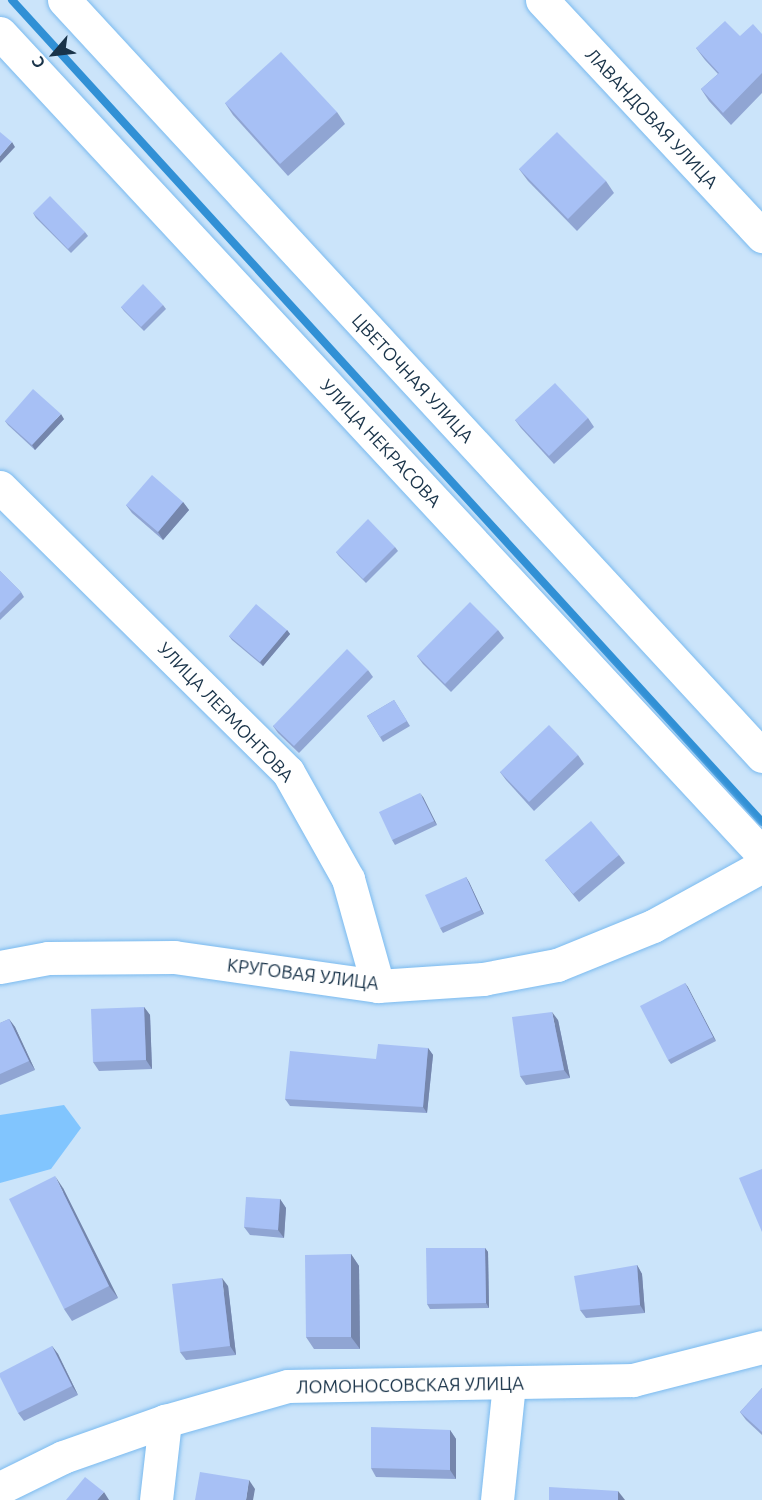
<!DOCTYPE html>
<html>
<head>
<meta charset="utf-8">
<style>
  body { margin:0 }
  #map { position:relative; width:762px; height:1500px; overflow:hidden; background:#cbe4fa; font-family:Ubuntu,sans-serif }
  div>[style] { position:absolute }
  .green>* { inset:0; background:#81c5fe }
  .stream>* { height:8px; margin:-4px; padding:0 4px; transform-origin:4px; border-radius:4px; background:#3190d5 }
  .roads { filter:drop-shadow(0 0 2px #7abaef) drop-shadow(0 0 2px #7abaef) }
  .minor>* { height:33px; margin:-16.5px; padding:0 16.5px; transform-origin:16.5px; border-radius:16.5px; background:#fff }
  .wall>* { inset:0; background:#90a5d3 }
  .shaded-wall>* { inset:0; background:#7586ac }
  .building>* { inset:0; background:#a7c0f5 }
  span { translate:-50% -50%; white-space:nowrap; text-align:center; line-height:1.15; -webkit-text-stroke:5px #fff; paint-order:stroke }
  .street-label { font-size:18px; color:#193349 }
  .north { position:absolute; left:24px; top:24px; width:60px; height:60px; -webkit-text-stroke:4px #fff; paint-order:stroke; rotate:242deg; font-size:16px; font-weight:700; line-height:24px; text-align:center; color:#193349 }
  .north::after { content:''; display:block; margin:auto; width:21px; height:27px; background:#193349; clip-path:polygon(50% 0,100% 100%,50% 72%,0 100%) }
</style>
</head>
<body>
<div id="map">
  <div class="green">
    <i style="clip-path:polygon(64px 1105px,81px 1128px,51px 1169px,0 1183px,0 1115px)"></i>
  </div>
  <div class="stream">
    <i style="left:12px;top:0;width:1113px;rotate:47.62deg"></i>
  </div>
  <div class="roads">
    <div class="minor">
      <i style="left:64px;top:0;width:1029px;rotate:47.28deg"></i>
      <i style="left:542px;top:0;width:323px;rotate:47deg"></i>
      <i style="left:0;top:33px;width:1120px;rotate:47.13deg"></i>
      <i style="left:0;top:487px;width:405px;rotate:44.7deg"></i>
      <i style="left:288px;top:772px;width:123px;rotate:60.7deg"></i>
      <i style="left:348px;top:879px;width:111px;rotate:74.3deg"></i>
      <i style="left:0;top:967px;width:49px;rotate:-10.6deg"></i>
      <i style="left:48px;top:958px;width:126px;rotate:-0.5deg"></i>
      <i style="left:174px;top:957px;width:206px;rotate:8.1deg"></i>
      <i style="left:378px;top:986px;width:105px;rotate:-3.8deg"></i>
      <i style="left:483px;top:979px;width:75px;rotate:-10.7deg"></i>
      <i style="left:557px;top:965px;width:104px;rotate:-22.1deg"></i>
      <i style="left:653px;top:926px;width:124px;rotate:-28.8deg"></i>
      <i style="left:0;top:1488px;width:70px;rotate:-26.2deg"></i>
      <i style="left:63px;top:1457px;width:108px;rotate:-19.4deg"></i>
      <i style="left:165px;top:1421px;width:128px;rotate:-15.9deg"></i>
      <i style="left:288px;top:1386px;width:345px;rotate:-1deg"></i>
      <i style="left:633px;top:1380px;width:133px;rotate:-14.3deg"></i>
      <i style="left:156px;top:1500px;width:80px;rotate:-83.5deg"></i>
      <i style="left:497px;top:1500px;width:118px;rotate:-84.1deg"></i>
    </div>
  </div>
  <div class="wall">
    <i style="clip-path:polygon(762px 34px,762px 93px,731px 125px,709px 101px,701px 89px,718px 74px,705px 60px,696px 48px,740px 36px)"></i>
    <i style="clip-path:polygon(225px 103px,337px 112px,345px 124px,288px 176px,233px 115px)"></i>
    <i style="clip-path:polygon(519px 169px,606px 181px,614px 193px,577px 231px,528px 181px)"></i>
    <i style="clip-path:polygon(33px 213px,85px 232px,88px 236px,71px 253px,36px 218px)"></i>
    <i style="clip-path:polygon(163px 305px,166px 309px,144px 331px,124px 311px,121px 307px)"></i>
    <i style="clip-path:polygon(588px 418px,594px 427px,554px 464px,521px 428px,515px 420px)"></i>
    <i style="clip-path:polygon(64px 419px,35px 450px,8px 425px,5px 421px)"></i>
    <i style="clip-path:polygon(183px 502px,189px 510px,163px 540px,132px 513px,126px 505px)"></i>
    <i style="clip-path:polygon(395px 547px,398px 551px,366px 583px,339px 556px,336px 552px)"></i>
    <i style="clip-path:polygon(0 571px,21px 592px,24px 597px,0 620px)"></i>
    <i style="clip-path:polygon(287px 630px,290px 634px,263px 666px,232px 640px,229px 636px)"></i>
    <i style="clip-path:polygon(498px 630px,504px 638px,451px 692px,423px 664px,417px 656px)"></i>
    <i style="clip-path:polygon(368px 670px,373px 677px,299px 753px,278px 733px,273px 726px)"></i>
    <i style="clip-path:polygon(394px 700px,410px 726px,383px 742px,367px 716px)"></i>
    <i style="clip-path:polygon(578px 755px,584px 764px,534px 811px,506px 780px,500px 772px)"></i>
    <i style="clip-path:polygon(423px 797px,437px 825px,395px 845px,392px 840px)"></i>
    <i style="clip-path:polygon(619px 855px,625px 863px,579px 902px,545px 860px)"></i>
    <i style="clip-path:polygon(466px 877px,469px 882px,484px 914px,443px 933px,440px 928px)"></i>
    <i style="clip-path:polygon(685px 983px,716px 1041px,671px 1064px,668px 1060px)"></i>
    <i style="clip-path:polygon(144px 1007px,150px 1015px,152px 1069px,99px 1071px,93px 1062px)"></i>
    <i style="clip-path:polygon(9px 1019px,15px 1027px,35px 1070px,0 1085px,0 1023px)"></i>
    <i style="clip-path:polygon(558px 1020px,570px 1078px,526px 1085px,520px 1076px)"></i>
    <i style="clip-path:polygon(428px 1048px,433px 1055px,427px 1113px,290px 1106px,285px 1099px,376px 1059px)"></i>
    <i style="clip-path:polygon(63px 1188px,118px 1298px,72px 1321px,64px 1309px)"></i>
    <i style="clip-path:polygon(280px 1199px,286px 1208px,284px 1238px,250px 1235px,244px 1227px)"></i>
    <i style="clip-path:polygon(485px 1248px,488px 1252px,489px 1308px,430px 1309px,427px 1304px)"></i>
    <i style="clip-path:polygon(351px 1254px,359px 1266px,360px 1349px,314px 1349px,306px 1337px)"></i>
    <i style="clip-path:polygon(637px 1265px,642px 1274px,645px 1313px,586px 1318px,580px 1310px)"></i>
    <i style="clip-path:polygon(228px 1286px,236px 1355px,186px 1360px,180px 1352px)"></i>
    <i style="clip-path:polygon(52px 1346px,58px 1354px,78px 1395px,24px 1421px,18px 1413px)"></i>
    <i style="clip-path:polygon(762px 1388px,762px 1435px,746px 1420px,740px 1412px)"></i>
    <i style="clip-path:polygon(450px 1430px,456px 1439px,456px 1479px,376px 1477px,371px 1468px)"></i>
  </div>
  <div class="shaded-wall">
    <i style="clip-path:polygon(12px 142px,15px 147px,0 163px,0 156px)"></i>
    <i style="clip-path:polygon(61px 414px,64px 419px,35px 450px,32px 445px)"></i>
    <i style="clip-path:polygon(183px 502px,189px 510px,163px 540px,158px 532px)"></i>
    <i style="clip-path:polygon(287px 630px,290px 634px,263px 666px,260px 662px)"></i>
    <i style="clip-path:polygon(420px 793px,423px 797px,437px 825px,434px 821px)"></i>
    <i style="clip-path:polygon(466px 877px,469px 882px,484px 914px,481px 910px)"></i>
    <i style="clip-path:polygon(685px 983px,688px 987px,716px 1041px,713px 1037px)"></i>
    <i style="clip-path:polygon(144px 1007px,150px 1015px,152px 1069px,146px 1060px)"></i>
    <i style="clip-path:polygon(552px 1012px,558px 1020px,570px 1078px,564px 1070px)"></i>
    <i style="clip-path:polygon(9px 1019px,15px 1027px,35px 1070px,29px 1061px)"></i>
    <i style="clip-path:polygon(428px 1048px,433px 1055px,427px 1113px,423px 1107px)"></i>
    <i style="clip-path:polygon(55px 1176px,63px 1188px,118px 1298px,109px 1286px)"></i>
    <i style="clip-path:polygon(280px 1199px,286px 1208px,284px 1238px,278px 1230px)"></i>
    <i style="clip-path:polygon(485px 1248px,488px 1252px,489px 1308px,486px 1303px)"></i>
    <i style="clip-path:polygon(351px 1254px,359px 1266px,360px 1349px,351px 1337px)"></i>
    <i style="clip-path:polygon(637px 1265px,642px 1274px,645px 1313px,640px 1305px)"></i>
    <i style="clip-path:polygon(222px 1278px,228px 1286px,236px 1355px,230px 1346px)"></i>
    <i style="clip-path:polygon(52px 1346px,58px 1354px,78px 1395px,72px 1386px)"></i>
    <i style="clip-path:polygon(450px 1430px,456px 1439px,456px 1479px,450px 1470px)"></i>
    <i style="clip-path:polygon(249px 1480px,255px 1489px,253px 1500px,246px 1500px)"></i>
    <i style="clip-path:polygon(618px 1491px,625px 1500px,618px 1500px)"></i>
    <i style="clip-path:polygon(104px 1492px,109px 1500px,97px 1500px)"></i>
  </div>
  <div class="building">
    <i style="clip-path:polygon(725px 21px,740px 36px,753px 24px,762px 34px,762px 73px,723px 113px,701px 89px,719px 73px,696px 48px)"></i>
    <i style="clip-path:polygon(281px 52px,337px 112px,280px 164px,225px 103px)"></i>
    <i style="clip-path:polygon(0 132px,12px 142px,0 156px)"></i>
    <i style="clip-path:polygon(557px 132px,606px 181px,568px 219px,519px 169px)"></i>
    <i style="clip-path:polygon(50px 196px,85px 232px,68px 249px,33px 213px)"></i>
    <i style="clip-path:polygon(143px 284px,163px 305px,141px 327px,121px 307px)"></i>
    <i style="clip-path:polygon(555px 383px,588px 418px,549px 456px,515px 420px)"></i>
    <i style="clip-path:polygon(33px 389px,61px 414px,32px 445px,5px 421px)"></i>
    <i style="clip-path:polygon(152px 475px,183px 502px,158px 532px,126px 505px)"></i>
    <i style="clip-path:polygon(368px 519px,395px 547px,363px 579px,336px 552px)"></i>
    <i style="clip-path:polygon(0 571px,21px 592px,0 613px)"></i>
    <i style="clip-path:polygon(470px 602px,498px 630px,445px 684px,417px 656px)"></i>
    <i style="clip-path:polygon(256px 604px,287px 630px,260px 662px,229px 636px)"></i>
    <i style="clip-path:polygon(347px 649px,368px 670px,294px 746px,273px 726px)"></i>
    <i style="clip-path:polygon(394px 700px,407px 721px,380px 737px,367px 716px)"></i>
    <i style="clip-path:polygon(549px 725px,578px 755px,529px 802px,500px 772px)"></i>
    <i style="clip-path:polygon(420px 793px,434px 821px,392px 840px,379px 812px)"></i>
    <i style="clip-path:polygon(591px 821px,619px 855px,573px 894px,545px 860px)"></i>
    <i style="clip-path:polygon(466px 877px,481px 910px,440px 928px,425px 895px)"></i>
    <i style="clip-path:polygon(685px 983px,713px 1037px,668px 1060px,640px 1006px)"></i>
    <i style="clip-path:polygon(144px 1007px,146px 1060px,93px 1062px,91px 1009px)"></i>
    <i style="clip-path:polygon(552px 1012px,564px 1070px,520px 1076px,512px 1017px)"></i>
    <i style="clip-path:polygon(9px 1019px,29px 1061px,0 1074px,0 1023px)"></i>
    <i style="clip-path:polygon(378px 1044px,428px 1048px,423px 1107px,285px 1099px,290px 1051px,376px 1059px)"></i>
    <i style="clip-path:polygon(762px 1169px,762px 1232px,739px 1178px)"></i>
    <i style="clip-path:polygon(55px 1176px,109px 1286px,64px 1309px,9px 1199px)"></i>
    <i style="clip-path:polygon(246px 1197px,280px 1199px,278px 1230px,244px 1227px)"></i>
    <i style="clip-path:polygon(426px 1248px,485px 1248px,486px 1303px,427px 1304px)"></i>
    <i style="clip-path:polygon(351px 1254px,351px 1337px,306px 1337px,305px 1255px)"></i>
    <i style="clip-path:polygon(637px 1265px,640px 1305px,580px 1310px,574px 1276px)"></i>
    <i style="clip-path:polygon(222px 1278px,230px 1346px,180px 1352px,172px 1284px)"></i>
    <i style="clip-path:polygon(52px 1346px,72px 1386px,18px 1413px,0 1377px,0 1373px)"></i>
    <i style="clip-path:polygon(762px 1388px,762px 1432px,740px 1412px)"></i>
    <i style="clip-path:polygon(371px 1427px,450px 1430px,450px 1470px,371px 1468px)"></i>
    <i style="clip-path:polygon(200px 1472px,249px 1480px,246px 1500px,195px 1500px)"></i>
    <i style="clip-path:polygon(85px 1477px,104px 1492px,97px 1500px,66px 1500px)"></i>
    <i style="clip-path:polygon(549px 1487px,618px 1491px,618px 1500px,549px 1500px)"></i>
  </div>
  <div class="street-label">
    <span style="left:652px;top:118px;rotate:47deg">ЛАВАНДОВАЯ УЛИЦА</span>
    <span style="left:413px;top:378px;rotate:47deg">ЦВЕТОЧНАЯ УЛИЦА</span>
    <span style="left:381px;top:443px;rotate:47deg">УЛИЦА НЕКРАСОВА</span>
    <span style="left:226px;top:712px;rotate:46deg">УЛИЦА ЛЕРМОНТОВА</span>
    <span style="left:303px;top:974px;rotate:7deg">КРУГОВАЯ УЛИЦА</span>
    <span style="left:410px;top:1385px;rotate:-1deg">ЛОМОНОСОВСКАЯ УЛИЦА</span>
  </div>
  <div class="north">С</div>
</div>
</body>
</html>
